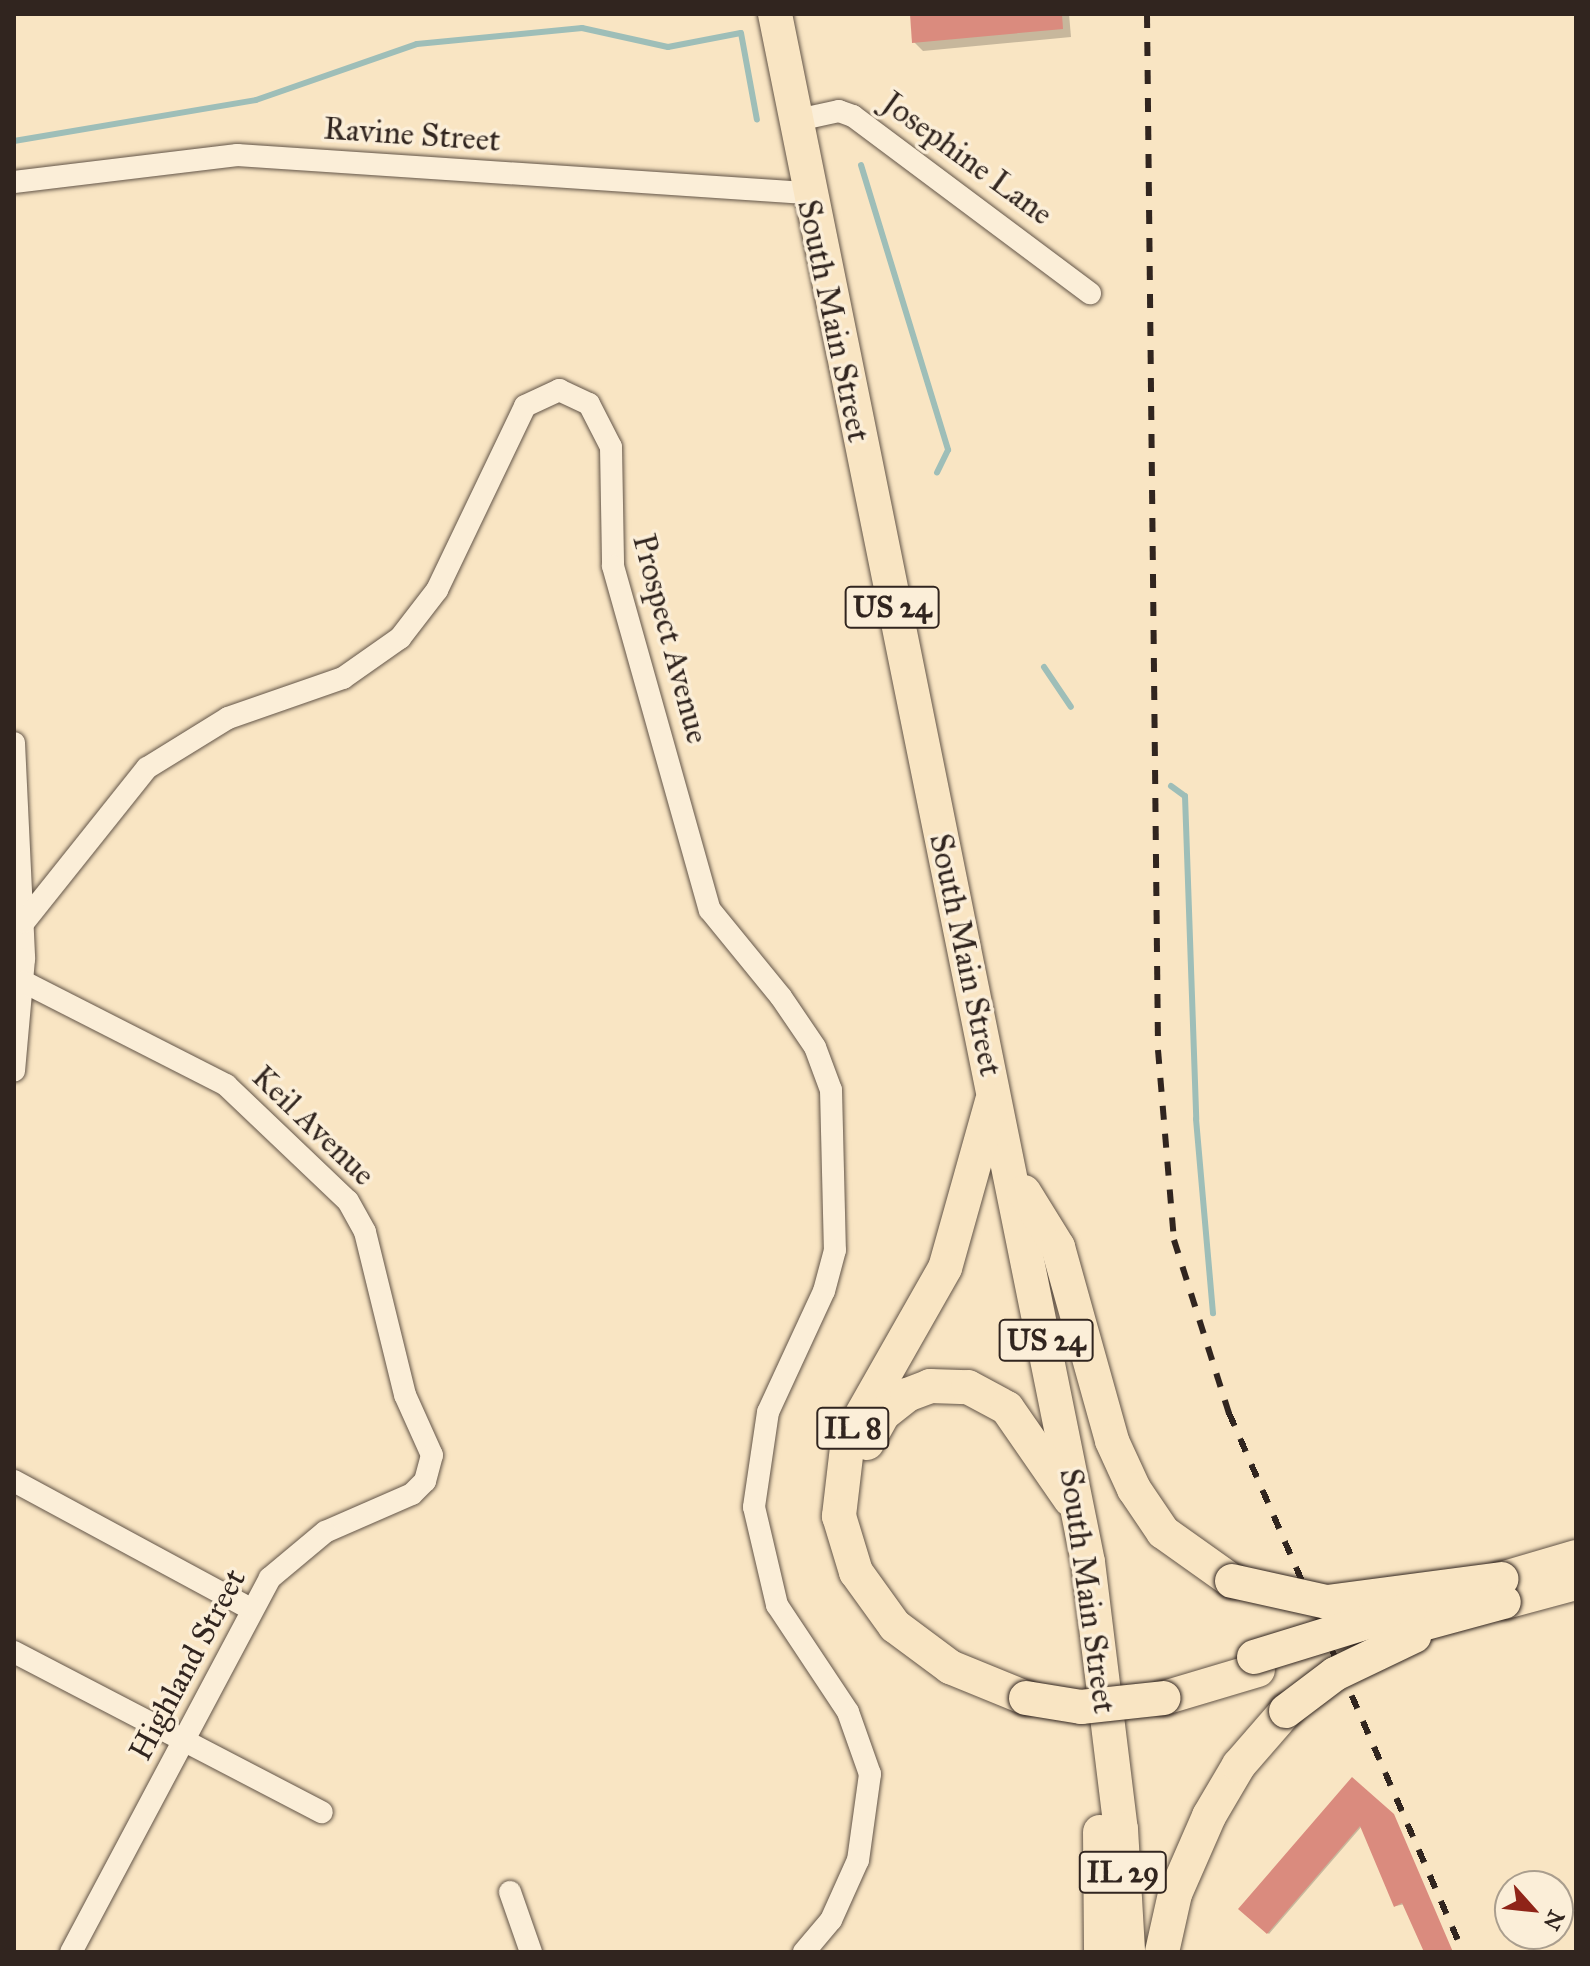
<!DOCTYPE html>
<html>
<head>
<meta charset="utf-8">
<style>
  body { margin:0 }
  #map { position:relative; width:1590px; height:1966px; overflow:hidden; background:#f9e5c3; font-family:"IM FELL Great Primer",serif }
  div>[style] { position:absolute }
  .shadow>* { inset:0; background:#0003 }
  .stream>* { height:6px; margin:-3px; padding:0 3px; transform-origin:3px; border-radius:3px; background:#9ebeb8 }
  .building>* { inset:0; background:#da8b7e }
  .roads { filter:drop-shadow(0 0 2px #635548) drop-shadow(0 0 2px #635548) }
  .street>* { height:22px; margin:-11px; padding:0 11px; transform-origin:11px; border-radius:11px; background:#fbeed8 }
  .primary>* { height:34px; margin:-17px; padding:0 17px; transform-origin:17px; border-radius:17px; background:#f9e5c3 }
  .rail>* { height:6px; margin-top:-3px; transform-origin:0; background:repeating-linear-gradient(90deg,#31251f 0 14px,transparent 0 28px) }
  .bridges { filter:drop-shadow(0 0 2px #31251f) drop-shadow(0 0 2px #31251f) }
  .primary-bridge>* { height:34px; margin:-17px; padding:0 17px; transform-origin:17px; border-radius:17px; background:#f9e5c3 }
  span { translate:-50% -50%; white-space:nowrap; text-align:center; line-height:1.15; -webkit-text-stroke:7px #fbeed8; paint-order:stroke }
  .shield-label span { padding:2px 6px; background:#fbeed8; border:2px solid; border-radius:6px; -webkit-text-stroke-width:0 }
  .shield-label { font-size:30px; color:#31251f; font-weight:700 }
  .street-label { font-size:32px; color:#31251f }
  .frame { position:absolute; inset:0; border:16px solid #31251f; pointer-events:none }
  .north { position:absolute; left:1494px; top:1870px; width:80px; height:80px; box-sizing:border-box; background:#fbeed8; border:2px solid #aa9e8e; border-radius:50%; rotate:117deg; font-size:22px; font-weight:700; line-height:32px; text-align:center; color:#31251f }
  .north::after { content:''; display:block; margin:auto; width:28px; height:36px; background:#8f2418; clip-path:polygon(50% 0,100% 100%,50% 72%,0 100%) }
</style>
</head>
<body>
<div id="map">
  <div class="shadow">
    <i style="clip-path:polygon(912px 14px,1069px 14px,1071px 37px,923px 51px,914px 42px)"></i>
    <i style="clip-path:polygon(1352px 1780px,1452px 1952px,1426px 1952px,1405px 1904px,1396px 1906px,1362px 1826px,1269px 1934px,1240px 1909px)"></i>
  </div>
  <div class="stream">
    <i style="left:14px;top:141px;width:245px;rotate:-9.6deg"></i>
    <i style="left:256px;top:100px;width:170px;rotate:-19.2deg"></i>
    <i style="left:417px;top:44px;width:166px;rotate:-5.5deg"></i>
    <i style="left:582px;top:28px;width:88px;rotate:12.5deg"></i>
    <i style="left:668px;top:47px;width:74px;rotate:-10.9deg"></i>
    <i style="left:741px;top:33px;width:88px;rotate:79.6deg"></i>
    <i style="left:861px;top:165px;width:298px;rotate:73deg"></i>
    <i style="left:948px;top:450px;width:25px;rotate:116deg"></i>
    <i style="left:1044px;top:667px;width:48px;rotate:56deg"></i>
    <i style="left:1171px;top:786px;width:17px;rotate:36deg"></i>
    <i style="left:1185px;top:796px;width:323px;rotate:88deg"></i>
    <i style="left:1196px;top:1119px;width:195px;rotate:85deg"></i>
  </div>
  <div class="building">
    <i style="clip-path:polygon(910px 14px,1062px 14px,1063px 29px,912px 43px)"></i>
    <i style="clip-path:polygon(1352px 1777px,1394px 1814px,1453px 1952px,1424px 1952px,1402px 1903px,1394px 1907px,1360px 1826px,1267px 1934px,1238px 1909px)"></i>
  </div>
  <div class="roads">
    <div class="street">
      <i style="left:793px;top:121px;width:47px;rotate:-12.3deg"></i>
      <i style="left:839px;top:111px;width:15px;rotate:20deg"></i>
      <i style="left:853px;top:116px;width:296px;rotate:36.8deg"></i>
      <i style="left:14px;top:182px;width:225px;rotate:-6.9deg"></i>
      <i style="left:237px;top:155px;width:570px;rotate:3.82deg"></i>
      <i style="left:14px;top:743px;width:216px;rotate:87.3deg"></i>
      <i style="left:24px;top:959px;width:112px;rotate:95.1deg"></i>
      <i style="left:24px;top:922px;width:197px;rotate:-51.4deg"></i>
      <i style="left:147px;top:768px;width:95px;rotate:-31.7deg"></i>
      <i style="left:228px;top:718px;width:122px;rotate:-19.2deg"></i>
      <i style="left:343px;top:678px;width:70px;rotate:-35.1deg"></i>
      <i style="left:400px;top:638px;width:61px;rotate:-52.4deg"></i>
      <i style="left:437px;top:590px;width:204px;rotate:-64.4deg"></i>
      <i style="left:525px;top:406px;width:38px;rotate:-25deg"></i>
      <i style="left:559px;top:390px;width:33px;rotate:25deg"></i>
      <i style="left:589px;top:404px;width:48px;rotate:62.9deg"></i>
      <i style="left:611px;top:447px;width:119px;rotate:89deg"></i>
      <i style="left:613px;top:566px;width:357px;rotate:74.3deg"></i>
      <i style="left:710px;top:910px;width:112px;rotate:50.8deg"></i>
      <i style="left:781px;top:997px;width:60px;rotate:55.8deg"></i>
      <i style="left:815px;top:1047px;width:46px;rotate:69.6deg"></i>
      <i style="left:831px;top:1090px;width:160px;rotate:88.6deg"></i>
      <i style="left:835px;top:1250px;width:42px;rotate:105deg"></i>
      <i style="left:824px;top:1291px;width:133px;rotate:114.8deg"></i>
      <i style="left:768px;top:1412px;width:96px;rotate:98.4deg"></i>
      <i style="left:754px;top:1507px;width:101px;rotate:76.8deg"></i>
      <i style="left:777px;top:1605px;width:128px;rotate:56.4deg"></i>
      <i style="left:848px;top:1712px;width:66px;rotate:70.5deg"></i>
      <i style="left:870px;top:1774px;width:87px;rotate:97.9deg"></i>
      <i style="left:858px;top:1860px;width:66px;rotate:114.2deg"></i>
      <i style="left:831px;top:1920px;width:42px;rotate:130.2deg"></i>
      <i style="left:24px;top:982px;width:227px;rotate:27deg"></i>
      <i style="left:226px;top:1085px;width:168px;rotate:43.6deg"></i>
      <i style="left:348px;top:1201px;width:35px;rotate:61deg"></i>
      <i style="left:365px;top:1232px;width:168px;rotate:76.2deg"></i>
      <i style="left:405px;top:1395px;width:66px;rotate:65.8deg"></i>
      <i style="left:432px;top:1455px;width:27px;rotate:105deg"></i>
      <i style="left:425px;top:1481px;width:18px;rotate:135deg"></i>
      <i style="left:412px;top:1494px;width:95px;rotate:156.4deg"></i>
      <i style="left:325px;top:1532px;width:72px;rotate:140.1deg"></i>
      <i style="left:270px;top:1578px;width:424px;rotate:118deg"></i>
      <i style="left:14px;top:1481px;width:269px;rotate:28.4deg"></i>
      <i style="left:14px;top:1652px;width:347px;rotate:27.5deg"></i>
      <i style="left:510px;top:1892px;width:64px;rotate:70.7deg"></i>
    </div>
    <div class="primary">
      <i style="left:775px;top:14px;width:1579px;rotate:78.57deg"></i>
      <i style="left:1088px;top:1562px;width:269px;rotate:83deg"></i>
      <i style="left:1121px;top:1829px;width:123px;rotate:86.7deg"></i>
      <i style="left:992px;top:1101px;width:173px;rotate:105.7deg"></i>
      <i style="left:945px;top:1268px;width:197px;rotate:119.6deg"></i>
      <i style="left:848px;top:1439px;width:78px;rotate:96.7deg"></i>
      <i style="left:839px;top:1516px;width:59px;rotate:73.1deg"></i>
      <i style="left:856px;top:1572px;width:67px;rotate:54.2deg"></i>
      <i style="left:895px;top:1626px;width:69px;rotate:36.7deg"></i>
      <i style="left:950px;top:1667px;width:82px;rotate:22.2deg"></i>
      <i style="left:1024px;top:1192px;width:65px;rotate:58.3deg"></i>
      <i style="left:1058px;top:1247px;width:201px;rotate:74.4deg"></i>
      <i style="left:1112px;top:1441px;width:53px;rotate:65.4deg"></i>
      <i style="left:1134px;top:1489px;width:52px;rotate:56deg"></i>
      <i style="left:1163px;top:1532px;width:85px;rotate:35.4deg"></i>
      <i style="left:867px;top:1443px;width:33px;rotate:-61deg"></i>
      <i style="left:883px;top:1414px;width:31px;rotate:-38deg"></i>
      <i style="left:907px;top:1395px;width:25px;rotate:-21deg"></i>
      <i style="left:930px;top:1386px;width:38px;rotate:2deg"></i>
      <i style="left:968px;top:1387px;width:44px;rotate:28.3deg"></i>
      <i style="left:1007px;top:1408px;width:111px;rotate:55.3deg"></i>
      <i style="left:1501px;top:1579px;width:78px;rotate:-16.3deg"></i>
      <i style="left:1505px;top:1602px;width:73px;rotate:-15deg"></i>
      <i style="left:1164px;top:1698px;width:98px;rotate:-16.6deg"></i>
      <i style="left:1100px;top:1832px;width:120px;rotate:89.5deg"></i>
      <i style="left:1162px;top:1952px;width:59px;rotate:-77.4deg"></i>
      <i style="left:1175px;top:1894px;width:85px;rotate:-66.4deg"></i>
      <i style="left:1209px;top:1816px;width:59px;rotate:-59.5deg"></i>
      <i style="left:1239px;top:1765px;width:72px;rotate:-49deg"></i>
    </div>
  </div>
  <div class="rail">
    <i style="left:1147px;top:14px;width:1036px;rotate:89.39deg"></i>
    <i style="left:1158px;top:1050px;width:191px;rotate:85.2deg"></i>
    <i style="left:1174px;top:1240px;width:182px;rotate:72.4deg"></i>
    <i style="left:1229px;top:1413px;width:588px;rotate:66.53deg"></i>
  </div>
  <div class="bridges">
    <div class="primary-bridge">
      <i style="left:1232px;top:1581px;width:97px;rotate:12.5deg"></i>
      <i style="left:1327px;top:1602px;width:176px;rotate:-7.5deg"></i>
      <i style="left:1385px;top:1634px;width:123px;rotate:-15.1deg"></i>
      <i style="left:1254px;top:1657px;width:163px;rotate:-17.1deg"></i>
      <i style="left:1026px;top:1698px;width:56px;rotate:9.3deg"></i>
      <i style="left:1081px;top:1707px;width:83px;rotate:-6.2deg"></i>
      <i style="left:1286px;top:1711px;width:61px;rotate:-37.1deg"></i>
      <i style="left:1335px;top:1674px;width:88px;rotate:-25.7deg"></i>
    </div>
  </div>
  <div class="shield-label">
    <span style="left:892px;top:607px">US 24</span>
    <span style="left:1046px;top:1340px">US 24</span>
    <span style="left:853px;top:1428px">IL 8</span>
    <span style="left:1123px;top:1872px">IL 29</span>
  </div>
  <div class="street-label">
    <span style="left:412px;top:135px;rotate:4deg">Ravine Street</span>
    <span style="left:967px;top:159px;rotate:36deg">Josephine Lane</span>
    <span style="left:833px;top:321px;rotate:78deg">South Main Street</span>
    <span style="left:670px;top:639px;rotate:75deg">Prospect Avenue</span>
    <span style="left:965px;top:955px;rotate:78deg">South Main Street</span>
    <span style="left:313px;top:1126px;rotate:44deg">Keil Avenue</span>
    <span style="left:1087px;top:1591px;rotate:82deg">South Main Street</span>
    <span style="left:188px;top:1665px;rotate:-62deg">Highland Street</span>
  </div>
  <div class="frame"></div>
  <div class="north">N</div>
</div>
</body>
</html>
